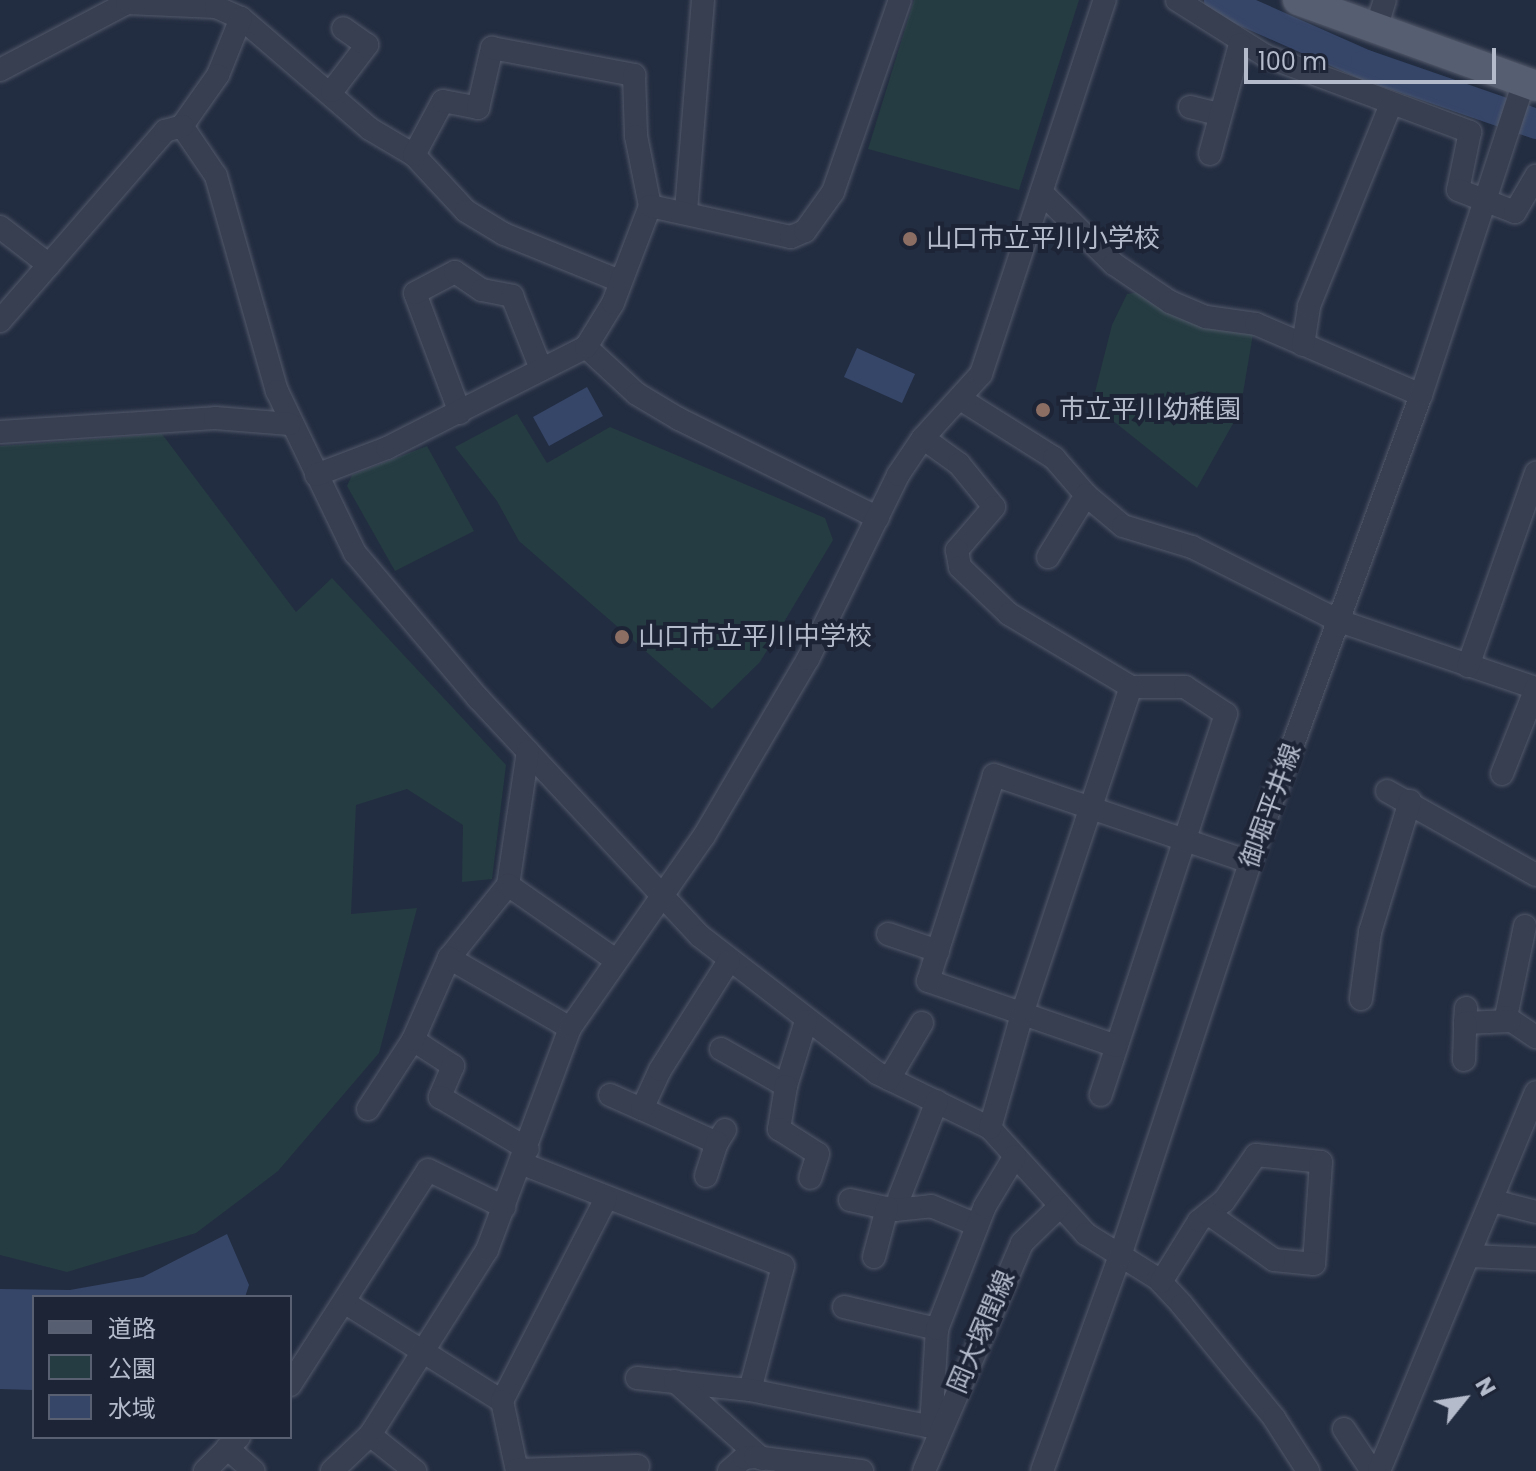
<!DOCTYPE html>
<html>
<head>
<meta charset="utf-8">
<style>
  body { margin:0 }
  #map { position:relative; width:1536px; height:1471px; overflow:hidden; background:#232d41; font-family:Poppins,"Noto Sans JP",sans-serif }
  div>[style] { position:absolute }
  .green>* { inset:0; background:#253c42 }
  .water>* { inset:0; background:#364669 }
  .river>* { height:30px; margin:-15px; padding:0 15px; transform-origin:15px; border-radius:15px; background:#364669 }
  .roads { filter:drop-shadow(0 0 2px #535a6b) drop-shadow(0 0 2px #535a6b) }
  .minor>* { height:22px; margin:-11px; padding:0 11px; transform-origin:11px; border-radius:11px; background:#383f51 }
  .major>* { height:30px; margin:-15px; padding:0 15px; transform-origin:15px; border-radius:15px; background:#565e71 }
  .dots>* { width:22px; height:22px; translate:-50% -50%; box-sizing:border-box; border:4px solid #1d2436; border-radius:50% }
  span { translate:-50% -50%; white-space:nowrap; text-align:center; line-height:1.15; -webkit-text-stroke:8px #1d2436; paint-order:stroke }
  .poi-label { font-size:26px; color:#b4bbcb }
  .left { translate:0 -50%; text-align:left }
  .street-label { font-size:26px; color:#b4bbcb }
  .legend { position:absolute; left:32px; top:1295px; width:260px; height:144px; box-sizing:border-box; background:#1d2436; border:2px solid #596072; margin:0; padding:10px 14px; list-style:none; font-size:24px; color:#b4bbcb }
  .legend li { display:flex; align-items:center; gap:16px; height:40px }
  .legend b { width:40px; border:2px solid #596072 }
  .north { position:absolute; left:1424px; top:1359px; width:80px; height:80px; -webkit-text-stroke:6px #1d2436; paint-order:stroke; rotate:60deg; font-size:22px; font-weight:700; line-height:32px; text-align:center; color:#b4bbcb }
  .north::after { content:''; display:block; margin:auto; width:28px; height:36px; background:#b4bbcb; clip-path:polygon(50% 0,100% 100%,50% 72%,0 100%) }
  .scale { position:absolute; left:1244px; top:48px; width:252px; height:36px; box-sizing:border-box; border:4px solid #b4bbcb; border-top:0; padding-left:10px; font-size:24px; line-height:28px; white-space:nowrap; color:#b4bbcb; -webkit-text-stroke:6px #1d2436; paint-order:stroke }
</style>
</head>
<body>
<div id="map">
  <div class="green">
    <i style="clip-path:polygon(914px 0,1079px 0,1019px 190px,868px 149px)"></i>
    <i style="clip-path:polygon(1146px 291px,1254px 328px,1240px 411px,1197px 488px,1092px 404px,1112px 325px,1127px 294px)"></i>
    <i style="clip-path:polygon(517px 414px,547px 463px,610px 427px,825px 518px,833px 540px,760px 662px,712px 709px,519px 541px,497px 501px,455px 447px)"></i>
    <i style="clip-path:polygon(162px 434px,296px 612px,332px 578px,506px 765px,492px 879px,462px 882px,463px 825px,407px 789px,356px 805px,351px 914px,417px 908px,379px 1053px,278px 1171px,196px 1233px,67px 1272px,0 1255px,0 446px)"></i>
    <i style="clip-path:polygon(427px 446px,474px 531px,395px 571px,347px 486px,352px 475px)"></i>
  </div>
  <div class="water">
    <i style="clip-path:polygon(857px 348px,915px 374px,902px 403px,844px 377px)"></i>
    <i style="clip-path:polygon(587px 387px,603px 416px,549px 446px,533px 417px)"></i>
    <i style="clip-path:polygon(227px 1234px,249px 1285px,245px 1297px,34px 1297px,34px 1390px,0 1389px,0 1289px,70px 1290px,143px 1277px)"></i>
  </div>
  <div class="river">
    <i style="left:1219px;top:0;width:161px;rotate:23.9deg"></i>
    <i style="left:1366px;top:65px;width:180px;rotate:19.1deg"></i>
  </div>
  <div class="roads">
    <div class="minor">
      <i style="left:1177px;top:0;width:105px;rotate:32.2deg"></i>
      <i style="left:1266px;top:56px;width:218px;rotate:20.4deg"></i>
      <i style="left:1470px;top:132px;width:59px;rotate:101.7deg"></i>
      <i style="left:1458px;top:190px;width:61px;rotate:21.1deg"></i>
      <i style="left:1515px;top:212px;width:42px;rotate:-59.7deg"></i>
      <i style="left:241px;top:18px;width:170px;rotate:40.7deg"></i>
      <i style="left:370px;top:129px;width:51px;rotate:30.6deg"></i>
      <i style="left:414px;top:155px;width:76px;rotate:47.1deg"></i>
      <i style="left:466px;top:211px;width:44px;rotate:31.2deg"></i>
      <i style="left:504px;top:234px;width:125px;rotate:22.1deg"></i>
      <i style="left:1376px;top:29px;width:30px;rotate:-73deg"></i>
      <i style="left:0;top:70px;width:144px;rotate:-27.8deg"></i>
      <i style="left:127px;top:3px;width:89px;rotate:2.6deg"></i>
      <i style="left:216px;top:7px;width:27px;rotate:24deg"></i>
      <i style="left:241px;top:18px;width:61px;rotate:112deg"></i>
      <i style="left:218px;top:75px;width:62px;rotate:125.2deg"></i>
      <i style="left:182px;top:126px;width:60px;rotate:55.8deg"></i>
      <i style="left:216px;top:176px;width:223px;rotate:74.2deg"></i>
      <i style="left:277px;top:391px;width:180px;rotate:64.3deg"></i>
      <i style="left:355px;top:553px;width:190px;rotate:49.7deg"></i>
      <i style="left:478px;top:698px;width:325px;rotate:47deg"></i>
      <i style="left:700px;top:936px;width:224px;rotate:37.7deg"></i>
      <i style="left:877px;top:1073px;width:126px;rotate:26deg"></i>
      <i style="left:990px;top:1128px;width:143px;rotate:47.8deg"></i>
      <i style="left:1086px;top:1234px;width:85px;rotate:32deg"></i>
      <i style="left:1158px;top:1279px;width:35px;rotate:47deg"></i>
      <i style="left:1182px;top:1305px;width:146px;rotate:50.8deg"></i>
      <i style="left:1274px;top:1418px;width:63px;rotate:57.3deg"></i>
      <i style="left:332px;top:91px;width:58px;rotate:-52.7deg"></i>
      <i style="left:367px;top:45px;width:29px;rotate:-145deg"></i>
      <i style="left:1190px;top:107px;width:30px;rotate:14deg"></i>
      <i style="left:1210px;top:154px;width:114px;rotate:-74.7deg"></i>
      <i style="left:414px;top:155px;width:61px;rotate:-61.8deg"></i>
      <i style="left:443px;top:101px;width:36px;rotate:11deg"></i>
      <i style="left:478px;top:108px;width:62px;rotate:-76.9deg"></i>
      <i style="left:492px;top:48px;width:145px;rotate:10.8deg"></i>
      <i style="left:634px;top:75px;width:61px;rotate:88.1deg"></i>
      <i style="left:636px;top:136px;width:71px;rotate:78.7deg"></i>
      <i style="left:1044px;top:195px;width:98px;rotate:44.6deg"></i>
      <i style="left:1114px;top:264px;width:68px;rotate:34.2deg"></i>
      <i style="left:1170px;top:302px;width:39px;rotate:23deg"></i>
      <i style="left:1206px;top:317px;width:50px;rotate:8deg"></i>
      <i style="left:1256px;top:324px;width:180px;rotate:23.3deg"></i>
      <i style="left:686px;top:211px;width:212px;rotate:-85.4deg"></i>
      <i style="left:0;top:227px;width:62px;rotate:37.8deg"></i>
      <i style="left:0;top:321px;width:252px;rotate:-49deg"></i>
      <i style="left:165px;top:131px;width:18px;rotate:-16deg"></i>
      <i style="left:1303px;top:345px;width:39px;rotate:-81deg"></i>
      <i style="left:1309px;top:306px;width:218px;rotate:-67.9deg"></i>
      <i style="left:586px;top:347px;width:69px;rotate:42.7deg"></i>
      <i style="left:637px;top:394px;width:49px;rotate:30.8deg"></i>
      <i style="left:679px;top:419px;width:222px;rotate:26.4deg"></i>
      <i style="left:962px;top:400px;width:109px;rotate:32.2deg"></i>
      <i style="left:1054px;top:458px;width:49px;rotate:49.1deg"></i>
      <i style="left:1086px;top:495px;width:48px;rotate:40deg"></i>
      <i style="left:1123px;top:526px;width:72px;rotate:16.9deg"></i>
      <i style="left:1192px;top:547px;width:165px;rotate:26.7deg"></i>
      <i style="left:1339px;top:621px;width:208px;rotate:18.8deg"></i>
      <i style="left:460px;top:413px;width:128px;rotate:-110.6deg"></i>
      <i style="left:415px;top:293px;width:45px;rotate:-27.7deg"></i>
      <i style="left:455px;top:272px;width:32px;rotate:34deg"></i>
      <i style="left:482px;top:290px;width:31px;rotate:11deg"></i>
      <i style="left:512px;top:296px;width:79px;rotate:68.3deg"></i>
      <i style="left:0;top:432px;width:215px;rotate:-3.7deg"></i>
      <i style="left:215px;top:418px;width:75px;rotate:4.6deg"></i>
      <i style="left:923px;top:438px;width:44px;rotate:35.8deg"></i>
      <i style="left:959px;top:464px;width:55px;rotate:50.9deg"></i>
      <i style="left:994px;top:507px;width:57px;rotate:130.7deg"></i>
      <i style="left:957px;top:550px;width:17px;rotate:80deg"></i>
      <i style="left:960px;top:567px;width:68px;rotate:43.8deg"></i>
      <i style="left:1009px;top:614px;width:142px;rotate:30.9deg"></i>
      <i style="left:1131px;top:687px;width:54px"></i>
      <i style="left:1185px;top:687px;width:49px;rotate:33.4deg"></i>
      <i style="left:1226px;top:714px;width:401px;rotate:108.2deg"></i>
      <i style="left:316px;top:475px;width:76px;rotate:-20.8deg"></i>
      <i style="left:387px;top:448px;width:223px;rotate:-26.9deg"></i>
      <i style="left:586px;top:347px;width:52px;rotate:-58.5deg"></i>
      <i style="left:613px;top:303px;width:104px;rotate:-69.1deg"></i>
      <i style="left:650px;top:206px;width:144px;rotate:12.4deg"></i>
      <i style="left:791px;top:237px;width:15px;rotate:-23deg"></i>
      <i style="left:805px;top:231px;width:48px;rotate:-54.3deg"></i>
      <i style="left:833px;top:192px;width:203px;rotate:-70.8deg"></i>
      <i style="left:1048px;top:557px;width:73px;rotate:-58.5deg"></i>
      <i style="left:1468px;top:666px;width:205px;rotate:-70.6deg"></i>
      <i style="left:1502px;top:774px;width:92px;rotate:-68.4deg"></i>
      <i style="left:1387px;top:791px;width:171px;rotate:29.4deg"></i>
      <i style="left:508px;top:885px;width:135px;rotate:-81.5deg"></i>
      <i style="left:1525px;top:926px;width:93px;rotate:101.8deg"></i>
      <i style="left:1506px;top:1017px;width:36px;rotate:34deg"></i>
      <i style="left:888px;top:934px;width:53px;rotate:18.8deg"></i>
      <i style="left:449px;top:958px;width:94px;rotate:-51.1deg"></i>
      <i style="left:508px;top:885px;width:129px;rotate:34.9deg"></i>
      <i style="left:1361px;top:999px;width:68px;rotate:-82.3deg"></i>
      <i style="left:1370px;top:932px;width:137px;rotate:-73deg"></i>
      <i style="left:1466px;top:1008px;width:15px;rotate:94deg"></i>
      <i style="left:1465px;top:1023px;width:45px;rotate:-2.5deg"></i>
      <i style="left:413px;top:1040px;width:48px;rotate:33deg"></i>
      <i style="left:453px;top:1066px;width:34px;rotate:113deg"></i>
      <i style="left:440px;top:1097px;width:102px;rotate:30.6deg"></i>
      <i style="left:1116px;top:1046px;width:199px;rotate:-160.9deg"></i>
      <i style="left:928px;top:981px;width:216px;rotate:-72.2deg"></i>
      <i style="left:994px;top:775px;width:270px;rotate:18.8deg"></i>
      <i style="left:721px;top:1049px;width:75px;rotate:29.6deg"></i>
      <i style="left:786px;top:1086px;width:68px;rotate:-72.9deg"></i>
      <i style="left:1464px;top:1060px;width:37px;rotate:-88deg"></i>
      <i style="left:889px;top:1079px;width:65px;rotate:-59.5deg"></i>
      <i style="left:786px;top:1086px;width:44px;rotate:99.2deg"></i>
      <i style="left:779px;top:1129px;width:46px;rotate:32.7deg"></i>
      <i style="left:818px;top:1154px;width:25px;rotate:108deg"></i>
      <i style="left:610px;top:1095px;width:35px;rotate:24deg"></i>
      <i style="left:368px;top:1109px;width:82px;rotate:-56.9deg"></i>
      <i style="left:413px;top:1040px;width:90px;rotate:-66.3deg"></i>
      <i style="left:449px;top:958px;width:140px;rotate:30deg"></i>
      <i style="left:990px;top:1128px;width:118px;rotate:-74.3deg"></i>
      <i style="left:1022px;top:1014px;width:345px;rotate:-71.6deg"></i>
      <i style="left:725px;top:1130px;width:15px;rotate:122deg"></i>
      <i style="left:717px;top:1143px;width:82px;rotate:-155.6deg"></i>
      <i style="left:642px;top:1109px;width:43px;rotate:-65.2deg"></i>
      <i style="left:660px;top:1070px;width:129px;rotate:-57.7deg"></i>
      <i style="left:523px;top:1164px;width:279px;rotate:21.4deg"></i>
      <i style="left:783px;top:1266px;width:128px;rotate:104.9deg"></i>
      <i style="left:750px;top:1390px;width:195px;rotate:11.5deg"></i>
      <i style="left:706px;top:1176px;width:35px;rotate:-72deg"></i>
      <i style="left:899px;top:1198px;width:104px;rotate:-68.6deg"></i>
      <i style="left:850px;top:1200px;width:46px;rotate:12.5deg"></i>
      <i style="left:895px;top:1210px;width:36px;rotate:-6deg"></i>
      <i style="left:931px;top:1206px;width:50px;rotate:22.4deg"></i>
      <i style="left:1493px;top:1201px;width:44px;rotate:14.3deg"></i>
      <i style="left:1470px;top:1256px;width:66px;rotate:2.6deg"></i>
      <i style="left:874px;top:1257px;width:51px;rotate:-75.1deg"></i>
      <i style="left:1161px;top:1282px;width:72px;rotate:-58.1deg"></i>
      <i style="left:1199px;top:1221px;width:32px;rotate:-39deg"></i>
      <i style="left:1224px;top:1201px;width:56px;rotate:-55.2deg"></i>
      <i style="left:1256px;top:1155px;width:65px;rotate:6.1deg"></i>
      <i style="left:1321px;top:1162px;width:102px;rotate:93.9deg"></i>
      <i style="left:1314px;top:1264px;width:40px;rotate:-174.3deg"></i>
      <i style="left:1274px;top:1260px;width:80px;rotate:-144.7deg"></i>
      <i style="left:344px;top:1302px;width:186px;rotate:32.1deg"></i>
      <i style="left:502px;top:1401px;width:227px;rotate:-62.8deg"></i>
      <i style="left:844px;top:1307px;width:96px;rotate:13.3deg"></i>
      <i style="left:637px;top:1378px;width:114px;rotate:6.1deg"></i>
      <i style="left:675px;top:1381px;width:117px;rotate:41.9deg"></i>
      <i style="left:290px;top:1385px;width:255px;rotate:-57.3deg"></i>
      <i style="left:428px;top:1170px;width:85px;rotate:26deg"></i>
      <i style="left:502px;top:1401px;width:72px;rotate:77.9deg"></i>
      <i style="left:931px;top:1427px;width:98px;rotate:-86.5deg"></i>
      <i style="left:937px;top:1329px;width:132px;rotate:-68.7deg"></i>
      <i style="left:985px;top:1206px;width:58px;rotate:-59deg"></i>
      <i style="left:1344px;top:1429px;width:50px;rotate:56.3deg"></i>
      <i style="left:370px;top:1435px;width:58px;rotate:38.7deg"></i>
      <i style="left:227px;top:1448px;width:35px;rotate:41deg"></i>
      <i style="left:517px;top:1470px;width:121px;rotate:-1.9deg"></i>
      <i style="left:205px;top:1471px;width:48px;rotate:-45deg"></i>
      <i style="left:332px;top:1471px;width:52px;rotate:-43.5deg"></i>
      <i style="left:370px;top:1435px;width:219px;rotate:-57.7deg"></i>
      <i style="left:487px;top:1250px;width:237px;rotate:-69.5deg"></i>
      <i style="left:570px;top:1028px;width:234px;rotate:-55.1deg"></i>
      <i style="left:704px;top:836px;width:205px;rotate:-59.6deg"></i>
      <i style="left:808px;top:659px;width:205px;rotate:-63.9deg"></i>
      <i style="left:898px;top:475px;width:45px;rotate:-56deg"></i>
      <i style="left:923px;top:438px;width:86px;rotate:-47.8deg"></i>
      <i style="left:981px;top:374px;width:394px;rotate:-71.7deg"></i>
      <i style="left:729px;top:1471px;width:20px;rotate:-41deg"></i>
      <i style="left:744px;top:1458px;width:11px;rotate:-5deg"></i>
      <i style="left:755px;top:1457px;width:108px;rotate:7.5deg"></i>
      <i style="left:924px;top:1471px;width:248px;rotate:-66.7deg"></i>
      <i style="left:1022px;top:1243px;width:53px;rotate:-44.2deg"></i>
      <i style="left:1042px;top:1471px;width:229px;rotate:-70.1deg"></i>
      <i style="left:1120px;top:1256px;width:415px;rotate:-71.7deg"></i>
      <i style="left:1250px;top:862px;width:497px;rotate:-69.9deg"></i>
      <i style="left:1421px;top:395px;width:330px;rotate:-71.8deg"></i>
      <i style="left:1379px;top:1471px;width:410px;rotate:-67.5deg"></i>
    </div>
    <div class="major">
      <i style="left:1298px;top:0;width:253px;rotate:19.9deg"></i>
    </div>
  </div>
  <div class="dots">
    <i style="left:910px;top:239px;background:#8d6e63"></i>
    <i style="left:1043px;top:410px;background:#8d6e63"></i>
    <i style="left:622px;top:637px;background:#8d6e63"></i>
  </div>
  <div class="poi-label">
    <span class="left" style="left:926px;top:239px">山口市立平川小学校</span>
    <span class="left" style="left:1059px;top:410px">市立平川幼稚園</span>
    <span class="left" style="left:638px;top:637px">山口市立平川中学校</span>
  </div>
  <div class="street-label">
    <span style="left:1271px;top:806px;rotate:-70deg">御堀平井線</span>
    <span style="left:982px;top:1332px;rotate:-67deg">岡大塚閏線</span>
  </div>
  <ul class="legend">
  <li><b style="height:10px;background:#565e71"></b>道路</li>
  <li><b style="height:22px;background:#253c42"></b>公園</li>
  <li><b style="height:22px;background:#364669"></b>水域</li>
  </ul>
  <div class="north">N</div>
  <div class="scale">100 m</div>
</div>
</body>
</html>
